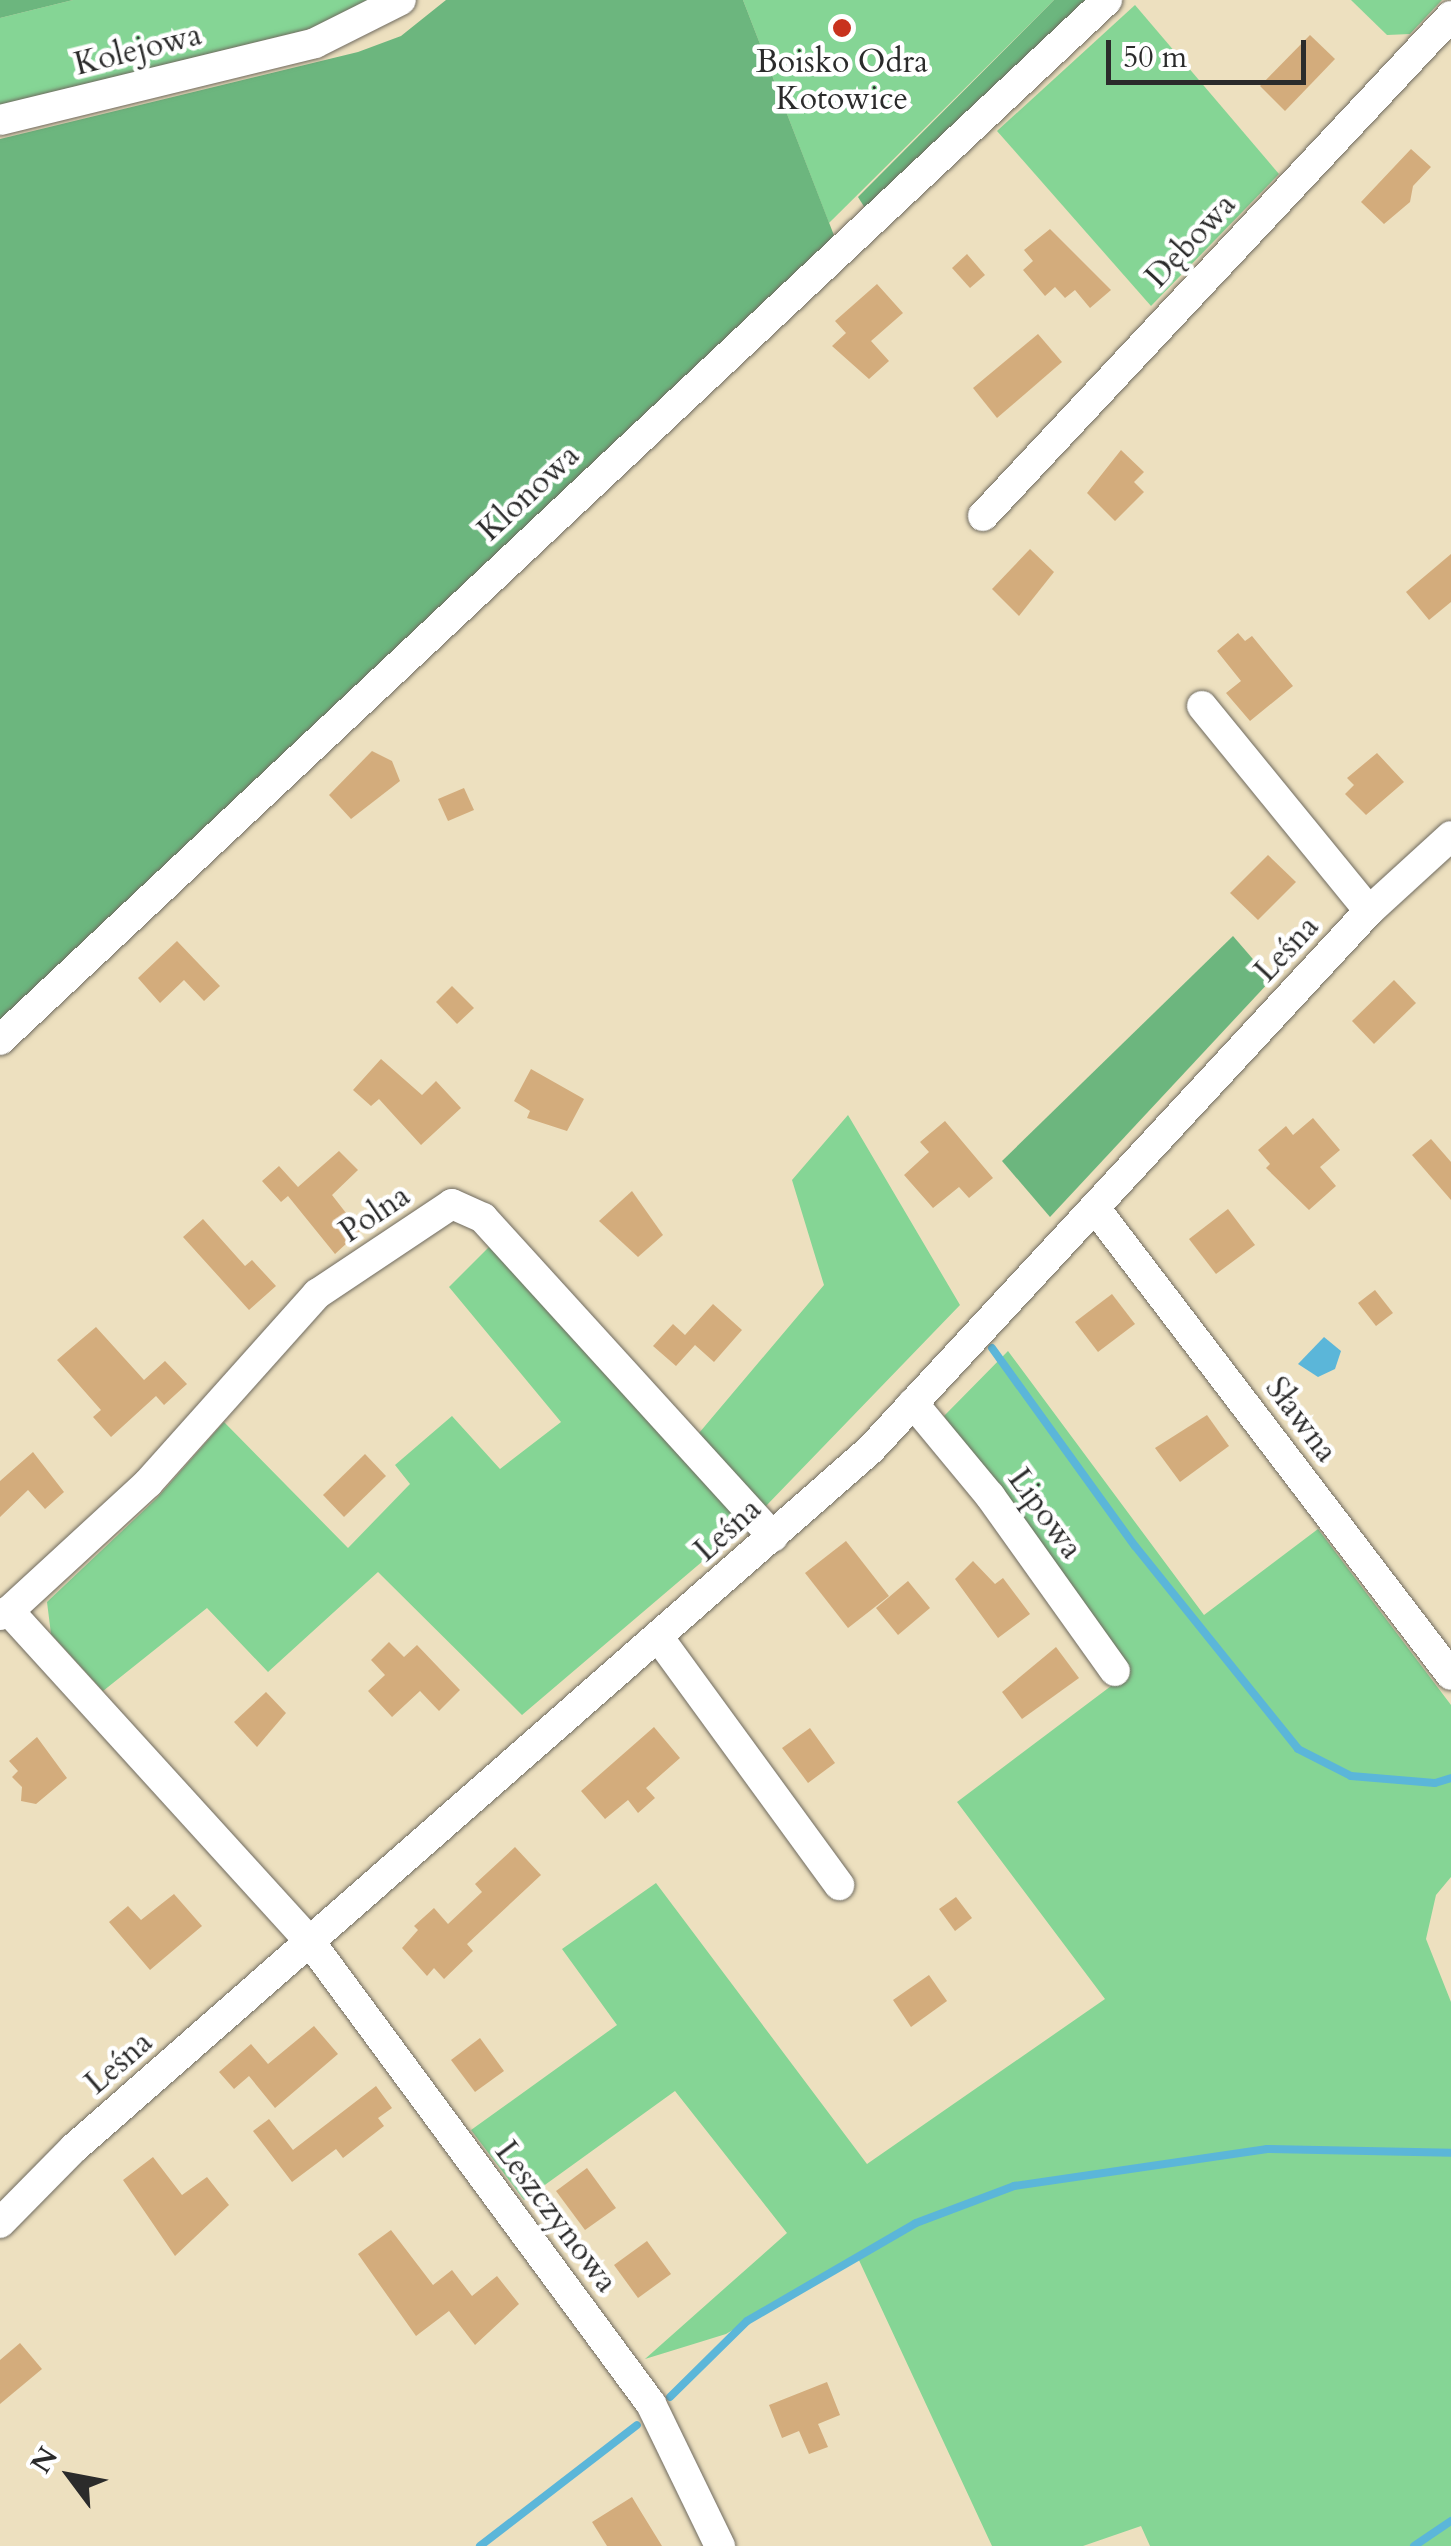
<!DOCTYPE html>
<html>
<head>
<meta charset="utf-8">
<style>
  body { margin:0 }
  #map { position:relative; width:1451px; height:2546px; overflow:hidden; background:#ede0bf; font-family:Cardo,serif }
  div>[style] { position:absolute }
  .green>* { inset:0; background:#85d595 }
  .forest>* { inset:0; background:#6cb67e }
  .water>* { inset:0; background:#5bb6d9 }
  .stream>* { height:8px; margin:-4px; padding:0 4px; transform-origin:4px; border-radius:4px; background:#5bb6d9 }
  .building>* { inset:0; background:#d3ac7c }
  .roads { filter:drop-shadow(0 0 2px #6f6a5f) drop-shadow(0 0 2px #6f6a5f) }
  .minor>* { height:30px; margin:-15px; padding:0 15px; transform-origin:15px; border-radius:15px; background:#fff }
  .dots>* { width:28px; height:28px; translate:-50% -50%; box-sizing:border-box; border:5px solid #fff; border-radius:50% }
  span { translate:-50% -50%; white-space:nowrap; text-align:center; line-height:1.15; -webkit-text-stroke:9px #fff; paint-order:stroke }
  .street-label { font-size:32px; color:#2b2b2b }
  .poi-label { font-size:32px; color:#2b2b2b }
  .north { position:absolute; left:20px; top:2426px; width:100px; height:100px; -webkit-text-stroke:8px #fff; paint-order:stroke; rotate:302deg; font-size:28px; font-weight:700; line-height:40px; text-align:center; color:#2b2b2b }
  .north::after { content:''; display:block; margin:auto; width:35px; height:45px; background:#2b2b2b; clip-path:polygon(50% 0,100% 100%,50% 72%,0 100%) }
  .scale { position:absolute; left:1106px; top:40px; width:200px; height:45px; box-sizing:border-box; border:5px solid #2b2b2b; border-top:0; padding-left:12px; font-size:30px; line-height:35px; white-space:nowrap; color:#2b2b2b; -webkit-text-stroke:8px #fff; paint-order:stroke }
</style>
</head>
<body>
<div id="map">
  <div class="green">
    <i style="clip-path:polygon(73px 0,374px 0,326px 25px,0 105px,0 18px)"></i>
    <i style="clip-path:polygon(743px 0,1054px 0,829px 223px)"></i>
    <i style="clip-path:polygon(1351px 0,1442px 0,1410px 34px,1387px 35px)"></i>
    <i style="clip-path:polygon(1135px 5px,1279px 174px,1151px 306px,997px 131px)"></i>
    <i style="clip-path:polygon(848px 1115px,960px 1305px,765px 1507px,694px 1439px,824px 1285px,792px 1180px)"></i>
    <i style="clip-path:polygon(492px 1244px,744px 1526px,522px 1715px,378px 1572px,268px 1672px,207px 1608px,103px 1691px,51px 1634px,47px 1602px,157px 1498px,224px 1422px,348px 1548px,410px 1484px,395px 1465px,452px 1416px,500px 1469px,561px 1422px,449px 1287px)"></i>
    <i style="clip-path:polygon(1008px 1351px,1204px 1615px,1318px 1529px,1451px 1705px,1451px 1877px,1436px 1895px,1426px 1939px,1451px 2002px,1451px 2546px,1150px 2546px,1141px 2526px,1083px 2546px,992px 2546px,857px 2256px,726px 2334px,645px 2359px,787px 2233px,675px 2091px,524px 2200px,471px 2130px,617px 2025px,562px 1949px,656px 1883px,867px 2164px,1105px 1999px,957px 1802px,1127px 1674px,944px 1416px)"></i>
  </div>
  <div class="forest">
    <i style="clip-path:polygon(0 0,73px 0,0 18px)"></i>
    <i style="clip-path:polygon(446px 0,743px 0,835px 238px,0 1026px,0 139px,358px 52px,401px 36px)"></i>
    <i style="clip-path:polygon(1054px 0,1098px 0,870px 216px,858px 197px)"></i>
    <i style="clip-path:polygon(1233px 936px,1271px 980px,1050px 1217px,1002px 1161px)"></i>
  </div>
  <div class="water">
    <i style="clip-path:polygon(1324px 1337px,1341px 1351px,1335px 1369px,1318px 1377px,1298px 1364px)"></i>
  </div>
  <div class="stream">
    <i style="left:992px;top:1348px;width:244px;rotate:54.2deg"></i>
    <i style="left:1135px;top:1546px;width:260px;rotate:51.2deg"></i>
    <i style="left:1298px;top:1749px;width:59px;rotate:27deg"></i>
    <i style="left:1351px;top:1776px;width:84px;rotate:4.8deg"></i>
    <i style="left:1435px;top:1783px;width:17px;rotate:-17deg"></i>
    <i style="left:670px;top:2397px;width:108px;rotate:-44.6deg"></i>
    <i style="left:747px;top:2321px;width:195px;rotate:-30.1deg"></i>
    <i style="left:916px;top:2223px;width:105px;rotate:-20.7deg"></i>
    <i style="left:1014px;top:2186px;width:256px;rotate:-8.3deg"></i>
    <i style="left:1267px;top:2149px;width:184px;rotate:1.2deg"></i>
    <i style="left:480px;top:2546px;width:198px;rotate:-37.6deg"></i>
    <i style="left:1414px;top:2546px;width:45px;rotate:-34deg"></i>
  </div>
  <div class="building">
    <i style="clip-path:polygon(1310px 35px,1335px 59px,1285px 111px,1260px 86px)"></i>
    <i style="clip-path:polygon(1411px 149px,1431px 167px,1413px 186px,1410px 202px,1384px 224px,1361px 202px)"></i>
    <i style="clip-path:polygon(1050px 229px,1111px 290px,1090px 308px,1075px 290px,1065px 298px,1055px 287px,1045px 296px,1023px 270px,1033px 261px,1024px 250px)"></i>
    <i style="clip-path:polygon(967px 254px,985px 275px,970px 288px,952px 268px)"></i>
    <i style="clip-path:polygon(877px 284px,903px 313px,871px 341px,889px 361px,869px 379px,832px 346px,846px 333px,835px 321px)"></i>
    <i style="clip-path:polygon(1038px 334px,1062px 362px,997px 418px,973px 388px)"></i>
    <i style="clip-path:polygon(1121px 450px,1144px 472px,1134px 482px,1144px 492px,1115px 521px,1087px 493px)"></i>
    <i style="clip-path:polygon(1030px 549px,1054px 572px,1019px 616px,992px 589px)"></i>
    <i style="clip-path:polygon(1451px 554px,1451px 602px,1429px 620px,1406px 592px)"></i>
    <i style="clip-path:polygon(1238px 633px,1245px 641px,1252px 636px,1293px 686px,1250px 721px,1226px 693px,1241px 681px,1217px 651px)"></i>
    <i style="clip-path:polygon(372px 751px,392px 761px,400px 781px,351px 819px,329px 795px)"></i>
    <i style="clip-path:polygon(1377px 753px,1404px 782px,1366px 815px,1345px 794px,1354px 785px,1347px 778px)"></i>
    <i style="clip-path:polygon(464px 788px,474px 810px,448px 821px,438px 799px)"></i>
    <i style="clip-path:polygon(1268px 855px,1296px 882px,1258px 920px,1230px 893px)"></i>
    <i style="clip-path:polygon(177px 941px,220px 986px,204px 1001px,184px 980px,160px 1003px,138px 978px)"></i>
    <i style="clip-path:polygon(1394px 980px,1416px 1003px,1374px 1044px,1352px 1021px)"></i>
    <i style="clip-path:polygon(452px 986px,474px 1008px,457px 1024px,436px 1002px)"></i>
    <i style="clip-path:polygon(381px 1059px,422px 1095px,436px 1081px,461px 1108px,421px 1145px,379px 1099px,371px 1106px,353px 1090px)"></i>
    <i style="clip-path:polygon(531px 1069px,584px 1099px,567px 1131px,527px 1118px,530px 1111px,514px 1101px)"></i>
    <i style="clip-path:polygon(1313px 1118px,1340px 1150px,1320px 1167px,1336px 1186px,1309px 1210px,1266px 1168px,1270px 1164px,1258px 1150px,1286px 1126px,1293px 1135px)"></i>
    <i style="clip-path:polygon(945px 1121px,993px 1178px,969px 1198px,959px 1187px,933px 1208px,904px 1175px,929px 1152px,920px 1142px)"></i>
    <i style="clip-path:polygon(1431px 1139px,1451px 1162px,1451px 1200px,1412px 1155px)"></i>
    <i style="clip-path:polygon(339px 1151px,358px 1170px,332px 1195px,360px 1231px,335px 1254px,288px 1196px,281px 1202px,262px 1181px,279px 1166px,298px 1187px)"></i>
    <i style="clip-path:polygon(632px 1191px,663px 1235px,638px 1257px,599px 1221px)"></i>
    <i style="clip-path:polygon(1228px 1209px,1255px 1245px,1216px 1274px,1189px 1239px)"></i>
    <i style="clip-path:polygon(203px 1219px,245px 1266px,252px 1260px,276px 1286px,249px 1310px,183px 1237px)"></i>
    <i style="clip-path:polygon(1375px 1290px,1393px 1313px,1376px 1326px,1358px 1303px)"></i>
    <i style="clip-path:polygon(1112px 1294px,1135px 1324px,1098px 1352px,1075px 1322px)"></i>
    <i style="clip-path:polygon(713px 1304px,742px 1330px,714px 1362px,695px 1345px,676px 1366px,653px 1346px,673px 1324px,685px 1335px)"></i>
    <i style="clip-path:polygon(96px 1327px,144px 1380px,165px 1361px,187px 1384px,164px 1405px,156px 1396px,111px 1437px,93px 1417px,101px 1410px,57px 1360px)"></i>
    <i style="clip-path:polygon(1207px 1415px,1229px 1446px,1180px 1482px,1155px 1448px)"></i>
    <i style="clip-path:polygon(33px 1452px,64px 1492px,45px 1509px,28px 1490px,0 1517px,0 1481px)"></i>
    <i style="clip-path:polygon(365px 1454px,386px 1476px,344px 1517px,323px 1495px)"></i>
    <i style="clip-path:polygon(846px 1541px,889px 1596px,848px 1628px,805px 1573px)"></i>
    <i style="clip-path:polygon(973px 1561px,995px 1584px,1003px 1578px,1030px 1614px,998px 1638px,955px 1579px)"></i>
    <i style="clip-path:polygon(908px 1581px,930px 1608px,898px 1635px,876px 1608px)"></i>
    <i style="clip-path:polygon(389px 1642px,404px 1657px,417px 1645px,460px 1690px,439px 1711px,420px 1691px,392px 1717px,368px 1691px,385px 1675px,371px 1660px)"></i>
    <i style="clip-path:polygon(1056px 1647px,1079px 1678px,1022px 1719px,1002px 1692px)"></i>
    <i style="clip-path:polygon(266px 1692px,286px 1713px,257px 1747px,234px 1722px)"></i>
    <i style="clip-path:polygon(654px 1727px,680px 1758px,646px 1788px,655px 1798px,638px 1813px,628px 1800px,605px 1819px,581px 1791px)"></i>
    <i style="clip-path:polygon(810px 1728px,835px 1763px,808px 1783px,782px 1748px)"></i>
    <i style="clip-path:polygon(37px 1737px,67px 1778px,36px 1804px,21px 1801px,22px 1787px,12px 1777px,18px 1771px,9px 1761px)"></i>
    <i style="clip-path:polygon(515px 1847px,541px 1875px,467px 1944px,473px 1951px,444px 1979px,434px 1968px,427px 1976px,402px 1948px,418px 1930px,414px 1926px,434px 1908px,448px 1924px,482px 1892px,475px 1884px)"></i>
    <i style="clip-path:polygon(174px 1894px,202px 1926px,150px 1970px,109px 1922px,128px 1906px,141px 1920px)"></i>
    <i style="clip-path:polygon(956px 1897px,972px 1918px,955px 1931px,939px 1909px)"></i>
    <i style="clip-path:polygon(929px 1975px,947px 2001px,911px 2027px,893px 2000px)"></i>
    <i style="clip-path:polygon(314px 2026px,338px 2054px,275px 2108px,249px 2076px,234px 2089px,219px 2072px,251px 2044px,268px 2064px)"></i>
    <i style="clip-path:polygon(480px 2038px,504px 2071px,475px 2092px,451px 2060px)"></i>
    <i style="clip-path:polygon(376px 2086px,392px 2108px,378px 2118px,384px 2126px,343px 2158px,336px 2149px,292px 2182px,253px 2131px,269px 2119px,293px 2150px)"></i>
    <i style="clip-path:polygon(153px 2157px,182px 2195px,207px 2177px,229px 2205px,175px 2256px,123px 2180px)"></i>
    <i style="clip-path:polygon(587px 2168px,616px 2208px,585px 2230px,556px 2191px)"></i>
    <i style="clip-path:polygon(391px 2230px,433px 2285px,452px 2270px,472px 2296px,497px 2276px,519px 2304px,475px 2345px,449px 2311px,416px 2336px,358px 2254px)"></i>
    <i style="clip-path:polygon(647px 2241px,671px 2274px,638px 2298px,614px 2265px)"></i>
    <i style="clip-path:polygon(20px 2343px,42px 2369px,0 2404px,0 2360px)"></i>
    <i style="clip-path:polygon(827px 2382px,840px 2415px,818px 2424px,828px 2447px,809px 2454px,799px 2431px,782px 2438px,769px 2405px)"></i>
    <i style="clip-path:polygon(632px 2497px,638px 2507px,662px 2546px,607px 2546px,592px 2522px)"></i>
  </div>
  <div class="roads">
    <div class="minor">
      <i style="left:0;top:120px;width:324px;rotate:-13.7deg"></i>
      <i style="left:315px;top:43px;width:96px;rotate:-26.6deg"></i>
      <i style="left:983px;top:516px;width:685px;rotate:-46.89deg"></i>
      <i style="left:1202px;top:706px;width:264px;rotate:50.8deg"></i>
      <i style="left:0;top:1040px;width:1519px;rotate:-43.21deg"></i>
      <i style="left:1095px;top:1208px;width:587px;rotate:52.68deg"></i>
      <i style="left:913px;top:1403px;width:121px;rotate:50.4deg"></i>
      <i style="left:990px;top:1496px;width:215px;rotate:54.5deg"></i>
      <i style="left:9px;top:1611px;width:189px;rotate:-42.6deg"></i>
      <i style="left:148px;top:1483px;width:254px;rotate:-48.2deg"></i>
      <i style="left:317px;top:1294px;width:162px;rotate:-33.7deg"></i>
      <i style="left:452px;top:1204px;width:34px;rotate:24deg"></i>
      <i style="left:483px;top:1218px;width:431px;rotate:47.7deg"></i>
      <i style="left:0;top:1615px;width:10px;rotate:-24deg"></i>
      <i style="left:9px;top:1611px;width:449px;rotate:47.7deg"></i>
      <i style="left:311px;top:1943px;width:573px;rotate:53.59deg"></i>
      <i style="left:651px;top:2404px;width:158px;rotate:64.1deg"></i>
      <i style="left:659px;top:1638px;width:306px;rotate:53.9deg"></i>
      <i style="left:0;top:2223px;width:105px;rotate:-45.4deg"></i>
      <i style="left:74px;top:2148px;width:1060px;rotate:-41.25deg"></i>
      <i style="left:871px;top:1449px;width:733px;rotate:-47.21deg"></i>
      <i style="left:1369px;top:911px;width:111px;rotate:-42.4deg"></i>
    </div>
  </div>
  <div class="dots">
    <i style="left:842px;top:28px;background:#c8321e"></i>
  </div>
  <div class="street-label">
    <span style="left:138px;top:50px;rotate:-14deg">Kolejowa</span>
    <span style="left:1191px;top:241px;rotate:-47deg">Dębowa</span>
    <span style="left:529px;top:493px;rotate:-43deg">Klonowa</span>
    <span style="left:1287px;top:949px;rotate:-47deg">Leśna</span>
    <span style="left:375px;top:1214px;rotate:-34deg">Polna</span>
    <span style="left:1301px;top:1420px;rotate:53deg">Sławna</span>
    <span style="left:1045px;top:1514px;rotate:54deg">Lipowa</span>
    <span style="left:728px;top:1530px;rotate:-42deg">Leśna</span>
    <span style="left:119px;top:2063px;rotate:-41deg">Leśna</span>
    <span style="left:556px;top:2217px;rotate:53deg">Leszczynowa</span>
  </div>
  <div class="poi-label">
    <span style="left:842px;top:81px">Boisko Odra<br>Kotowice</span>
  </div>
  <div class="north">N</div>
  <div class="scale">50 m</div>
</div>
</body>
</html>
